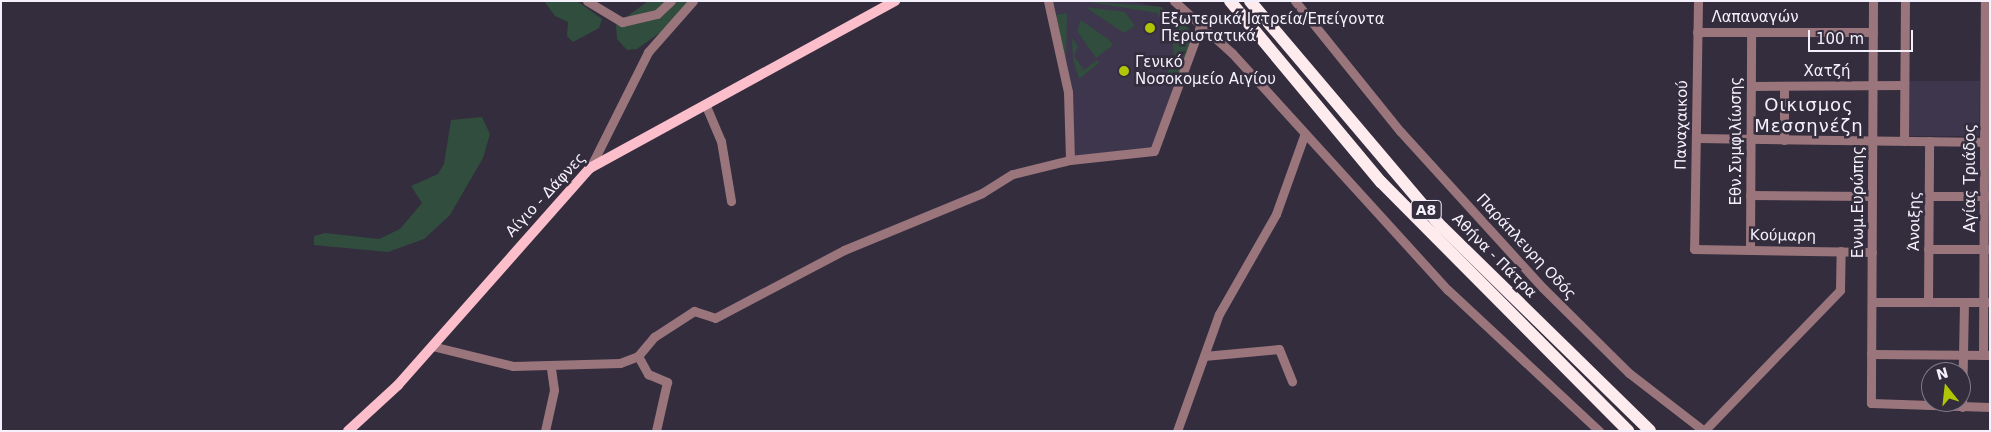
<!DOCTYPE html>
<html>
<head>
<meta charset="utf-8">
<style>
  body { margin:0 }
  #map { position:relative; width:1991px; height:432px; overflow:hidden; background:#332d3d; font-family:"DejaVu Sans",sans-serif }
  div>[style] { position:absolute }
  .built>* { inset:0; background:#3e364c }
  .green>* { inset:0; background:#314d3e }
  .minor>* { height:9px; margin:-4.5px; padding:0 4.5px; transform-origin:4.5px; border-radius:4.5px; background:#9a757c }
  .major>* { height:10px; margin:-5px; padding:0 5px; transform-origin:5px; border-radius:5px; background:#fbbeca }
  .highway>* { height:12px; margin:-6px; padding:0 6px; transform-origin:6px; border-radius:6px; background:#feebee }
  .dots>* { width:14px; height:14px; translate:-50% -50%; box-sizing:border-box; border:2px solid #332d3d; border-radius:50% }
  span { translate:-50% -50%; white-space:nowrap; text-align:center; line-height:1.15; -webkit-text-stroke:5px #332d3d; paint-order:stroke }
  .shield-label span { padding:1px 4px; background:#332d3d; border:1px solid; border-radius:4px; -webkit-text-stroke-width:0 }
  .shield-label { font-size:14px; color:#f5f1fc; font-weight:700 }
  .street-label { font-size:15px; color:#f5f1fc }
  .poi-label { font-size:15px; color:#f5f1fc }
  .left { translate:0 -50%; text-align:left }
  .quarter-label { font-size:18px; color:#f5f1fc; letter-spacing:1px }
  .frame { position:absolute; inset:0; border:2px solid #f5f1fc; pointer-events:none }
  .north { position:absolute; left:1921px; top:362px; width:50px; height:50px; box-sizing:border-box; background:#332d3d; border:1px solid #817b89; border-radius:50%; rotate:344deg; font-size:14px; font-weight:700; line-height:20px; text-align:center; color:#f5f1fc }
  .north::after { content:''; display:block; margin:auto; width:18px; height:22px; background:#afc505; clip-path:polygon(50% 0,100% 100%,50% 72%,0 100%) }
  .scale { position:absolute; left:1808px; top:30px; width:105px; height:22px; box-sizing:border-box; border:2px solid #f5f1fc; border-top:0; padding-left:6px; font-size:15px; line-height:18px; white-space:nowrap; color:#f5f1fc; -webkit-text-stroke:4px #332d3d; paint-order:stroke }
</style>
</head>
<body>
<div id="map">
  <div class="built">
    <i style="clip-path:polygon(1053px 1px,1128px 1px,1161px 7px,1194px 33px,1151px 148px,1075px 156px,1072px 92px)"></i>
    <i style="clip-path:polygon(1909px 81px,1980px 81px,1979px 136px,1909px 136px)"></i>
  </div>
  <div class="green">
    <i style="clip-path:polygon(544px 1px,577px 1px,602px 19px,599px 28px,573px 42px,567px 36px,568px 22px,555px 16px)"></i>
    <i style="clip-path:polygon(648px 1px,689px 1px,665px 29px,637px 49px,627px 50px,617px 39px,616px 25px)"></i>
    <i style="clip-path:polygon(1084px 1px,1161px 7px,1194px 33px,1176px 81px,1165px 77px,1174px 58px,1172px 34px,1157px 13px)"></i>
    <i style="clip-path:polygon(1085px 7px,1125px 12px,1135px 26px,1124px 33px)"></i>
    <i style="clip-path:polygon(1067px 13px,1066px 61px,1056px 15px)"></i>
    <i style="clip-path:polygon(1081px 20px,1108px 39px,1113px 45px,1096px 58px,1077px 31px)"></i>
    <i style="clip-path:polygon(1072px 38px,1078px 46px,1074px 56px,1084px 70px,1097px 60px,1099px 63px,1079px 79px,1073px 59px)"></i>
    <i style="clip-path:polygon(482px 117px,490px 134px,483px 158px,450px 215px,424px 239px,388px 252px,314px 245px,314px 236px,325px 233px,379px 239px,400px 229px,422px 203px,411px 186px,438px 174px,444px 164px,451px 120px)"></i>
  </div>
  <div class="minor">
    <i style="left:587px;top:1px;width:41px;rotate:31deg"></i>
    <i style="left:622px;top:22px;width:36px;rotate:-13deg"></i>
    <i style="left:657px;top:14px;width:19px;rotate:-43deg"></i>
    <i style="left:1048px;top:1px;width:93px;rotate:77.6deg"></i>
    <i style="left:1068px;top:92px;width:68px;rotate:88.3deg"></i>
    <i style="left:1174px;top:1px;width:78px;rotate:41.9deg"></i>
    <i style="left:1232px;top:53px;width:321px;rotate:47.7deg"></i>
    <i style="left:1448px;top:290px;width:207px;rotate:43deg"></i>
    <i style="left:1295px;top:1px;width:167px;rotate:51.1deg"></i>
    <i style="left:1400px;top:131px;width:212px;rotate:47.7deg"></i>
    <i style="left:1543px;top:288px;width:121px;rotate:44.7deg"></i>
    <i style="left:1629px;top:373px;width:95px;rotate:37.7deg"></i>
    <i style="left:1698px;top:1px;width:248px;rotate:90.9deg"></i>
    <i style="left:1694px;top:249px;width:178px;rotate:1deg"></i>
    <i style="left:1873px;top:1px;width:402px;rotate:90.3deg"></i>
    <i style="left:1871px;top:403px;width:119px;rotate:1.9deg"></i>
    <i style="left:1697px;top:32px;width:176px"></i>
    <i style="left:1751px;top:86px;width:153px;rotate:-0.4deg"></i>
    <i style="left:706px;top:106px;width:38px;rotate:67deg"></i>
    <i style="left:721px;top:141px;width:61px;rotate:80.5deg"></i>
    <i style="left:1696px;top:138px;width:294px;rotate:0.8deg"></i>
    <i style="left:1784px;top:140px;width:54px;rotate:-90deg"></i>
    <i style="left:1904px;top:141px;width:140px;rotate:-89.6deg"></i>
    <i style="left:590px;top:168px;width:130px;rotate:-63.4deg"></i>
    <i style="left:648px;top:52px;width:68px;rotate:-48.6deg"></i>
    <i style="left:1750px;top:195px;width:122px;rotate:0.5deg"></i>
    <i style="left:1929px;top:196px;width:59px"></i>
    <i style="left:1928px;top:249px;width:60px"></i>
    <i style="left:1750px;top:250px;width:218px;rotate:-89.7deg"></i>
    <i style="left:1872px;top:302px;width:118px"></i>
    <i style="left:1928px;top:302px;width:161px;rotate:-89.6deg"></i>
    <i style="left:432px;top:346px;width:83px;rotate:13.9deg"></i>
    <i style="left:513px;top:366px;width:107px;rotate:-1.6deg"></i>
    <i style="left:620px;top:363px;width:19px;rotate:-21deg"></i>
    <i style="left:638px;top:356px;width:25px;rotate:-50deg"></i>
    <i style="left:654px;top:337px;width:48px;rotate:-33deg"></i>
    <i style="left:694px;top:311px;width:22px;rotate:18deg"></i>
    <i style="left:715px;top:318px;width:146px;rotate:-27.8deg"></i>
    <i style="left:844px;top:250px;width:149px;rotate:-22.4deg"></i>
    <i style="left:982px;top:193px;width:36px;rotate:-32deg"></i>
    <i style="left:1013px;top:174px;width:59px;rotate:-13.8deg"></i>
    <i style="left:1070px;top:160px;width:84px;rotate:-6.1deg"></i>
    <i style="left:1154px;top:151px;width:135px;rotate:-69.7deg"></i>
    <i style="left:1871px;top:354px;width:119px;rotate:0.5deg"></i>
    <i style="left:1983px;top:355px;width:354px;rotate:-89.7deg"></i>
    <i style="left:638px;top:356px;width:21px;rotate:61deg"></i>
    <i style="left:648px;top:374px;width:21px;rotate:23deg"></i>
    <i style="left:667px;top:382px;width:50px;rotate:102.7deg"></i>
    <i style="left:1204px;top:356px;width:75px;rotate:-5.3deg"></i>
    <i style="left:1279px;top:349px;width:35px;rotate:68deg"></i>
    <i style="left:1962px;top:407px;width:105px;rotate:-88.9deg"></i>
    <i style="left:545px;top:431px;width:42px;rotate:-77.6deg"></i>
    <i style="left:554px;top:390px;width:22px;rotate:-98deg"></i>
    <i style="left:1177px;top:431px;width:124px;rotate:-70.3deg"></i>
    <i style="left:1219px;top:314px;width:115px;rotate:-60.3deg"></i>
    <i style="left:1276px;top:214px;width:83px;rotate:-70.3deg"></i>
    <i style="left:1704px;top:431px;width:196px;rotate:-46deg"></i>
    <i style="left:1840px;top:290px;width:39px;rotate:-89deg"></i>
  </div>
  <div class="major">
    <i style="left:348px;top:431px;width:68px;rotate:-42.6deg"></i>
    <i style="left:398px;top:385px;width:290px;rotate:-48.5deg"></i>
    <i style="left:590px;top:168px;width:348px;rotate:-28.7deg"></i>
  </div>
  <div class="highway">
    <i style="left:1230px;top:1px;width:236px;rotate:50.2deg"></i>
    <i style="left:1381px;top:182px;width:351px;rotate:45.2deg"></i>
    <i style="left:1250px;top:1px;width:297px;rotate:49.7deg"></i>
    <i style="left:1442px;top:227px;width:291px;rotate:44.4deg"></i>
  </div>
  <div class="dots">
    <i style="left:1150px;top:28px;background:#afc505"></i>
    <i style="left:1124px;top:71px;background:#afc505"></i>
  </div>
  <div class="shield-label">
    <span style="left:1426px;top:210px">Α8</span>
  </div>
  <div class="street-label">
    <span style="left:1755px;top:18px">Λαπαναγών</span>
    <span style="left:1827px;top:72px">Χατζή</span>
    <span style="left:1682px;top:125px;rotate:-89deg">Παναχαικού</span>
    <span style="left:1737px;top:141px;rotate:-90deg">Εθν.Συμφιλίωσης</span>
    <span style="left:1971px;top:178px;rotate:-90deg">Αγίας Τριάδος</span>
    <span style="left:546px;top:195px;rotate:-47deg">Αίγιο - Δάφνες</span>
    <span style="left:1859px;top:202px;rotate:-90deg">Ενωμ.Ευρώπης</span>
    <span style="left:1915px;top:221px;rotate:-89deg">Άνοιξης</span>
    <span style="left:1783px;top:236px;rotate:1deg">Κούμαρη</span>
    <span style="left:1526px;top:247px;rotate:47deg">Παράπλευρη Οδός</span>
    <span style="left:1494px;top:256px;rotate:45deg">Αθήνα - Πάτρα</span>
  </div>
  <div class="poi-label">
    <span class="left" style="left:1161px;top:28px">Εξωτερικά Ιατρεία/Επείγοντα<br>Περιστατικά</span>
    <span class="left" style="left:1135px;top:71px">Γενικό<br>Νοσοκομείο Αιγίου</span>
  </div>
  <div class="quarter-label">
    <span style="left:1809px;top:116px">Οικισμος<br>Μεσσηνέζη</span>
  </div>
  <div class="frame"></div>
  <div class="north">N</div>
  <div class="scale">100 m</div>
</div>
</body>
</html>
